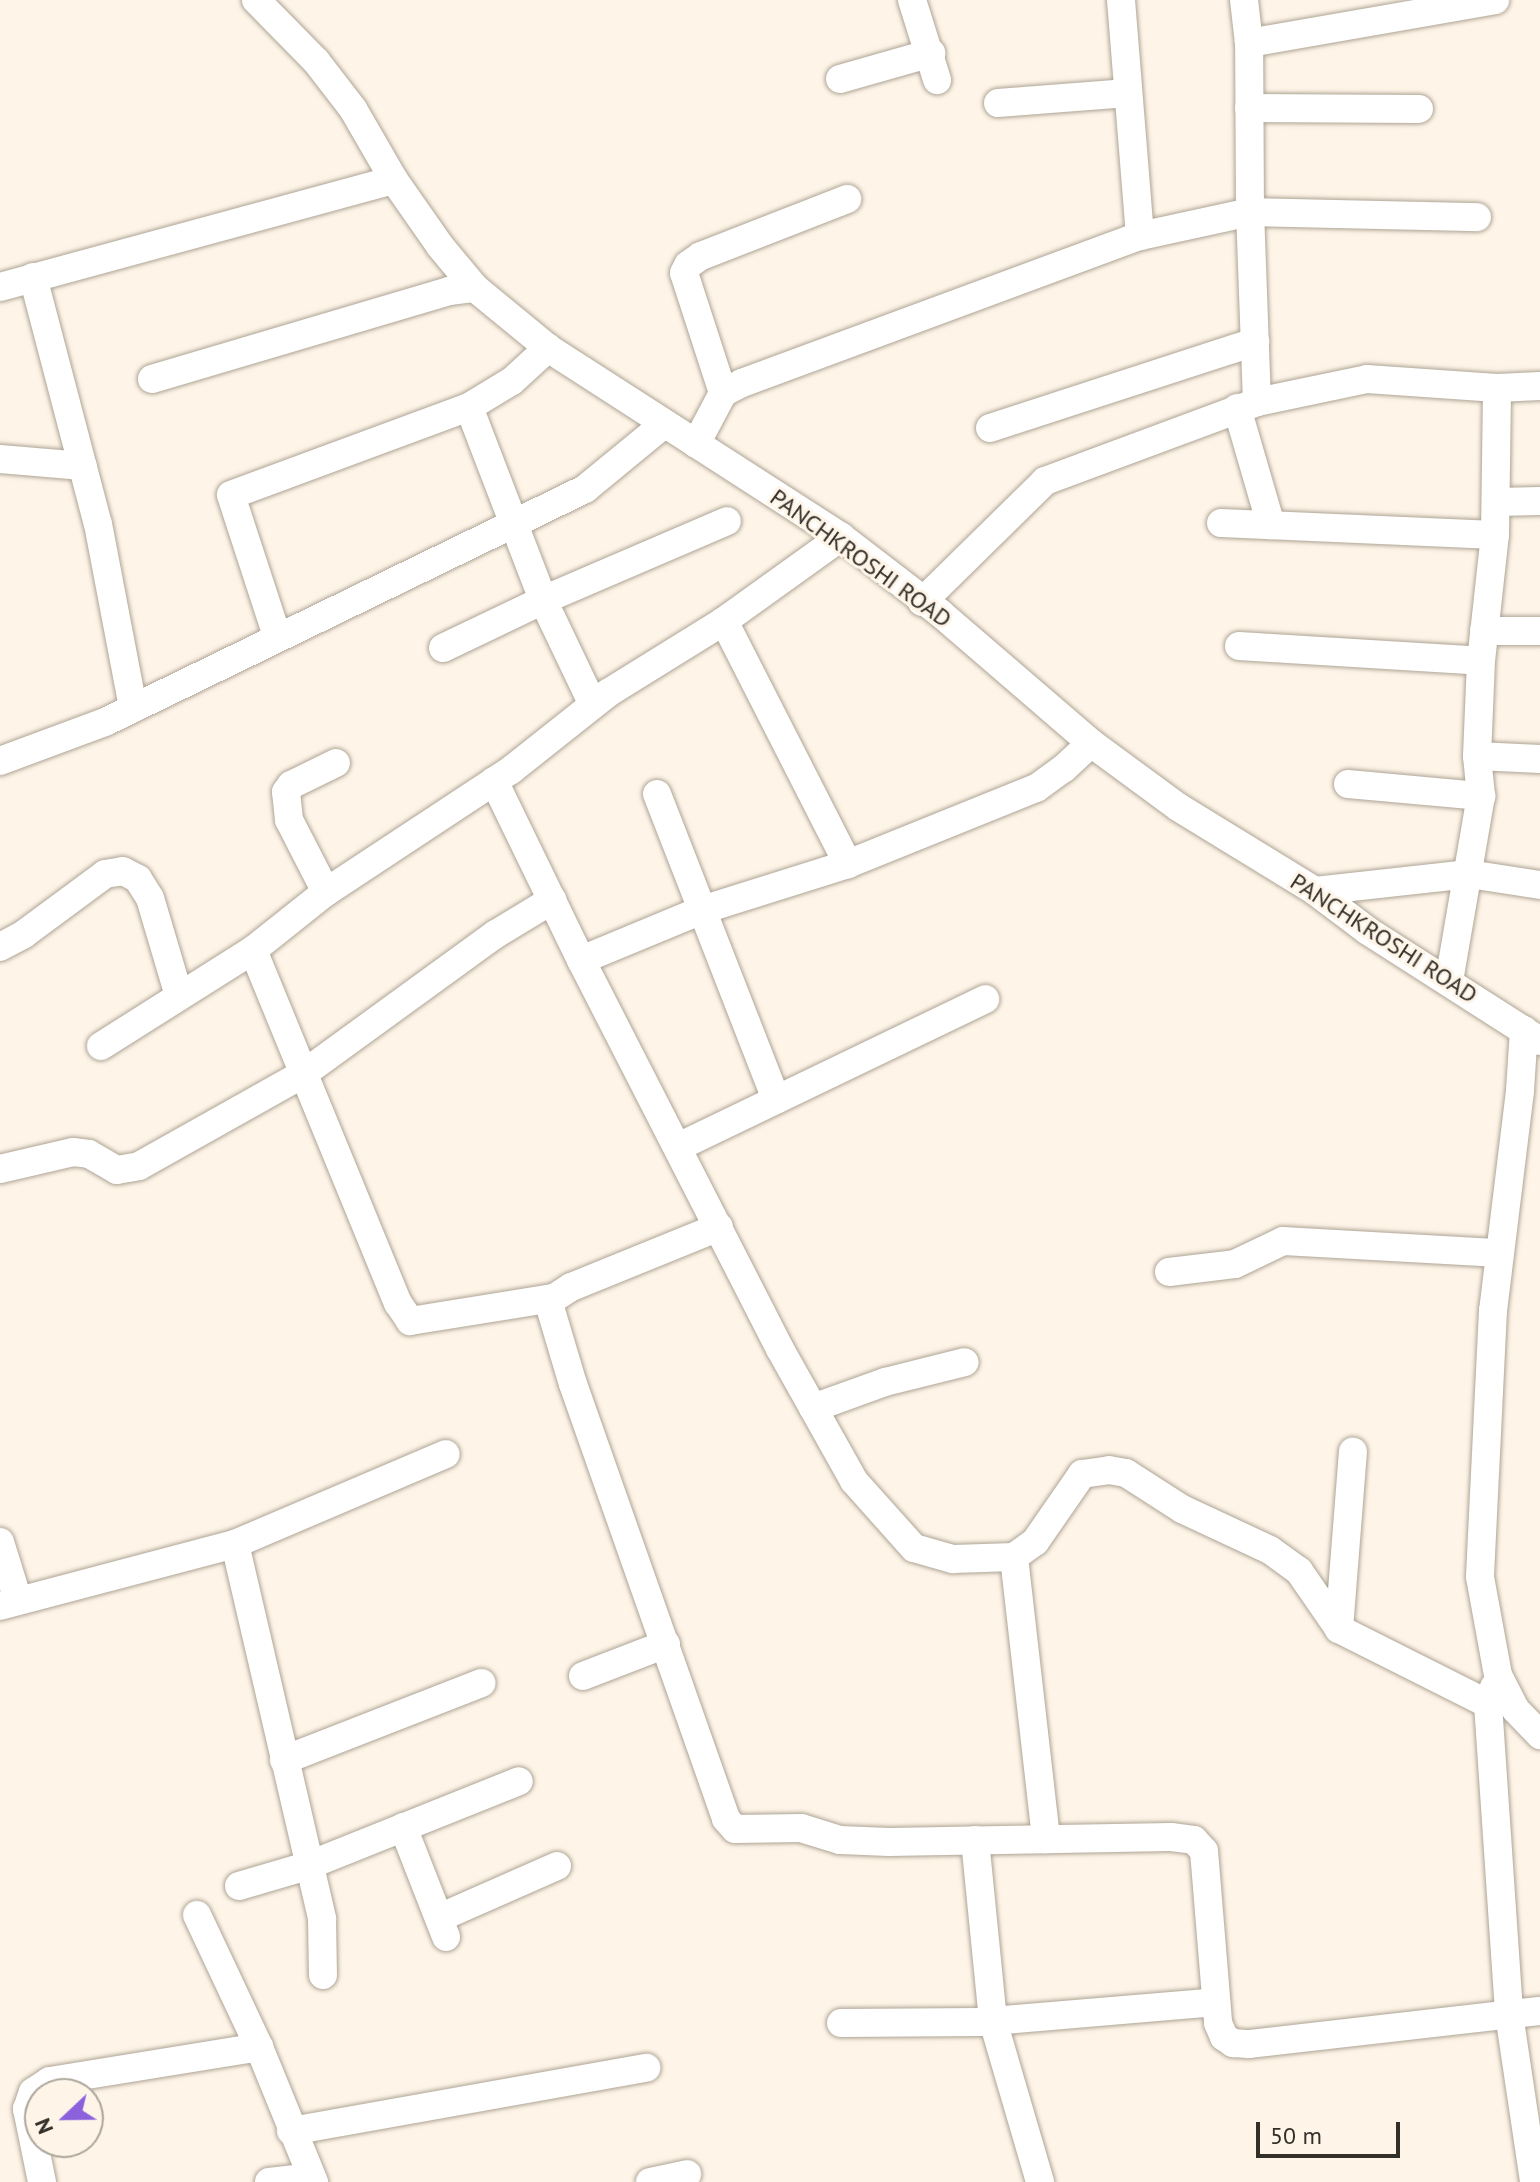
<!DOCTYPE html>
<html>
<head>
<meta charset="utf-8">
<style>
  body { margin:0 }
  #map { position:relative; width:1540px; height:2182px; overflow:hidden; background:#fef5e8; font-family:"PT Sans",sans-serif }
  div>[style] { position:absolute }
  .roads { filter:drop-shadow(0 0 2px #aea495) drop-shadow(0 0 2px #aea495) }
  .minor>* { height:28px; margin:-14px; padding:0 14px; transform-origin:14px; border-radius:14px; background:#fff }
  span { translate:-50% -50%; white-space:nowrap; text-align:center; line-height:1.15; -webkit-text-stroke:6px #fef5e8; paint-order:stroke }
  .street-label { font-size:24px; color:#332f29 }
  .north { position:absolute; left:24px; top:2078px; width:80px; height:80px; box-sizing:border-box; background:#fef5e8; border:2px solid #ada69c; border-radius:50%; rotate:248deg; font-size:22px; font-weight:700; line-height:32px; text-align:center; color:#332f29 }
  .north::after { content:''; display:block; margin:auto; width:28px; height:36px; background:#8b61dc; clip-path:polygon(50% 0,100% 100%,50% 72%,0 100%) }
  .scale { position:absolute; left:1256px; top:2122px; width:144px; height:36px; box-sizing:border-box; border:4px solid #332f29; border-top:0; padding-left:10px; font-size:24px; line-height:28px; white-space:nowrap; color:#332f29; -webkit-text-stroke:6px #fef5e8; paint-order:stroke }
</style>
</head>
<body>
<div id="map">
  <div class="roads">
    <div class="minor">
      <i style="left:256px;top:0;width:86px;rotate:45.5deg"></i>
      <i style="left:316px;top:61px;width:61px;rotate:52.4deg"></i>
      <i style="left:353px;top:109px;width:82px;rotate:60deg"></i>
      <i style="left:394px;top:180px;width:80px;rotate:55.1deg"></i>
      <i style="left:440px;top:246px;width:55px;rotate:50.2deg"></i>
      <i style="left:475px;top:288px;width:94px;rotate:39.4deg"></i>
      <i style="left:548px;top:348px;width:349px;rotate:32.8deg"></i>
      <i style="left:841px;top:537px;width:125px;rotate:37.5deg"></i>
      <i style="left:940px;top:613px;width:199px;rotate:40.7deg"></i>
      <i style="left:1091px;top:743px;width:108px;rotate:36.3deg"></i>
      <i style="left:1178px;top:807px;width:161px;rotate:31.5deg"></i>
      <i style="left:1315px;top:891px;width:66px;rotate:37deg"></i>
      <i style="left:1368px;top:931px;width:204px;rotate:32.6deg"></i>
      <i style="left:912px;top:0;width:84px;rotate:72.6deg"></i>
      <i style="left:1121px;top:0;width:237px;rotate:85.4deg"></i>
      <i style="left:1244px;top:0;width:43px;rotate:83.4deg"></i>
      <i style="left:840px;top:79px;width:95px;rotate:-15.9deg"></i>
      <i style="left:998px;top:103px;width:130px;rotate:-4.4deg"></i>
      <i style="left:1249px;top:108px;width:170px;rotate:0.3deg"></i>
      <i style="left:33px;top:277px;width:255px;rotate:75.3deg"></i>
      <i style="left:98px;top:524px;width:187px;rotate:79.2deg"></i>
      <i style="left:0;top:287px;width:408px;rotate:-15.2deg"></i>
      <i style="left:152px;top:379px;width:310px;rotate:-16.5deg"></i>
      <i style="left:449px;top:291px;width:26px;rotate:-7deg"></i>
      <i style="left:723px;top:393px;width:126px;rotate:-108deg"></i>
      <i style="left:684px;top:273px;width:9px;rotate:-63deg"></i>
      <i style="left:688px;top:265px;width:16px;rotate:-35deg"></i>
      <i style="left:701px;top:256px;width:157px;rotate:-21.3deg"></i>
      <i style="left:1257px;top:402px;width:112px;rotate:-11.8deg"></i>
      <i style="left:1367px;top:379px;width:130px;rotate:4deg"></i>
      <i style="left:1497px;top:388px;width:43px;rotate:-2.7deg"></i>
      <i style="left:469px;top:407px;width:207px;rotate:69deg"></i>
      <i style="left:543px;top:600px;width:116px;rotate:64.5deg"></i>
      <i style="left:1237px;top:408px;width:122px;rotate:73.8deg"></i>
      <i style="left:990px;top:428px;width:279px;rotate:-18deg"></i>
      <i style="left:696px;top:444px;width:58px;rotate:-62.1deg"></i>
      <i style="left:723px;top:393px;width:21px;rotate:-28deg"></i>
      <i style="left:742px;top:383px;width:424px;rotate:-20.3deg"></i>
      <i style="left:1140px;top:236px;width:113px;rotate:-12.3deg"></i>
      <i style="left:1250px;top:212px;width:227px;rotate:1.3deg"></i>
      <i style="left:0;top:459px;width:83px;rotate:4.8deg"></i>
      <i style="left:1497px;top:502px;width:43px;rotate:-1.3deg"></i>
      <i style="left:1221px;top:523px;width:274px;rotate:2.5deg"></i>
      <i style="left:922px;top:602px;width:173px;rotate:-44.5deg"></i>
      <i style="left:1045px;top:481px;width:226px;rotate:-20.4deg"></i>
      <i style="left:1257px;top:402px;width:190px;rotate:-92.1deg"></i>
      <i style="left:1250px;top:212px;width:169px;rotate:-90.3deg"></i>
      <i style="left:1249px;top:43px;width:250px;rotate:-9.9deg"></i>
      <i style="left:724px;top:621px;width:273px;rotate:63deg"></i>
      <i style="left:1484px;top:631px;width:56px"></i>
      <i style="left:277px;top:636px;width:148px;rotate:-108.1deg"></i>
      <i style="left:231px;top:495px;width:254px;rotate:-20.3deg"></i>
      <i style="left:469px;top:407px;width:50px;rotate:-31.2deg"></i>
      <i style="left:512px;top:381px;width:49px;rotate:-42.5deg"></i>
      <i style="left:1239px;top:646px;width:242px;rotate:3.5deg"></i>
      <i style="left:443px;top:648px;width:111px;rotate:-25.6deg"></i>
      <i style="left:543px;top:600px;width:200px;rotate:-23.2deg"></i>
      <i style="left:1091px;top:743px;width:37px;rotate:137deg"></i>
      <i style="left:1064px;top:768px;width:34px;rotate:144deg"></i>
      <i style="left:1036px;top:788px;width:203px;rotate:158deg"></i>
      <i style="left:848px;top:864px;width:153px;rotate:162.5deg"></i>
      <i style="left:702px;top:910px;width:131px;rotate:157.5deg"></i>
      <i style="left:581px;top:960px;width:437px;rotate:62.9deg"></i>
      <i style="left:780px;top:1349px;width:151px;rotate:60.7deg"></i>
      <i style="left:854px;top:1481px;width:90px;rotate:48.2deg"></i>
      <i style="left:914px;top:1548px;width:41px;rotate:15.8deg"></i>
      <i style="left:953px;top:1559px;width:61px;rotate:-1.9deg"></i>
      <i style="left:1014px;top:1557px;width:26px;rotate:-36deg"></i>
      <i style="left:1035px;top:1542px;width:83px;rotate:-55.3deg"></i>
      <i style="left:1082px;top:1474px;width:27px;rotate:-8deg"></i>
      <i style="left:1109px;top:1470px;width:17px;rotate:10deg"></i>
      <i style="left:1126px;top:1473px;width:67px;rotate:32.7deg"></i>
      <i style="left:1182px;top:1509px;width:97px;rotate:25deg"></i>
      <i style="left:1270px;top:1550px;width:36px;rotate:36deg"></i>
      <i style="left:1299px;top:1571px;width:70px;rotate:55.4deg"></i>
      <i style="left:1339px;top:1629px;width:167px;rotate:26.7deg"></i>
      <i style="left:1477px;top:756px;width:63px;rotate:2.7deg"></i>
      <i style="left:0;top:761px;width:112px;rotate:-20.4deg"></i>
      <i style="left:105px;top:722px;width:534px;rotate:-25.89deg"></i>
      <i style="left:585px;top:489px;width:101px;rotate:-39.4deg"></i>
      <i style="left:494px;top:781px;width:199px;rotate:64.1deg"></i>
      <i style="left:1348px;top:784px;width:134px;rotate:5.2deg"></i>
      <i style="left:1481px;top:796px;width:40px;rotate:-95.7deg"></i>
      <i style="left:1477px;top:756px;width:95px;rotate:-87.6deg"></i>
      <i style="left:1481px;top:661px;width:127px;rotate:-83.7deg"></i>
      <i style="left:1495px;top:535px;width:147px;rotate:-89.2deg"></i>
      <i style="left:657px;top:794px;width:328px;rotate:68.7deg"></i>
      <i style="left:1315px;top:891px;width:155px;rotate:-6.3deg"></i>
      <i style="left:1469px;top:874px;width:72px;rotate:8.8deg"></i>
      <i style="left:326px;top:892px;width:81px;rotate:-117.2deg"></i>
      <i style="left:289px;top:820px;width:28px;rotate:-96deg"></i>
      <i style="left:286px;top:792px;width:9px;rotate:-54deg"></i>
      <i style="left:291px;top:785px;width:50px;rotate:-26.1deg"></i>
      <i style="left:0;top:947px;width:27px;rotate:-28deg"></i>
      <i style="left:24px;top:934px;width:101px;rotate:-36.5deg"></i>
      <i style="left:105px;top:874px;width:18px;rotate:-9deg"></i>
      <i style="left:123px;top:871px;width:17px;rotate:28deg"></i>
      <i style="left:138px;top:879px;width:22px;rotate:58deg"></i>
      <i style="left:150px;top:898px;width:102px;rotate:73.5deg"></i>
      <i style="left:253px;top:950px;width:382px;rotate:67.7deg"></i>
      <i style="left:398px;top:1303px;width:22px;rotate:56deg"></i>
      <i style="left:410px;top:1321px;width:146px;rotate:-9.1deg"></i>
      <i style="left:1449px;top:981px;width:188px;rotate:-80.2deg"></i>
      <i style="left:1524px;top:1030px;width:61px;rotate:93.8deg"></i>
      <i style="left:1520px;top:1091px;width:221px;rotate:97deg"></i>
      <i style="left:1493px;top:1310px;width:267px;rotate:92.8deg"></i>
      <i style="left:1480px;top:1577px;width:100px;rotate:79.6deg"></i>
      <i style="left:1498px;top:1675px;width:39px;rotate:63deg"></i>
      <i style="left:1516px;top:1710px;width:35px;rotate:46deg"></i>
      <i style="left:101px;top:1046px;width:180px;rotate:-32.3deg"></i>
      <i style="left:253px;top:950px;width:93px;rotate:-38.5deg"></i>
      <i style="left:326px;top:892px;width:222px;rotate:-33.4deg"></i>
      <i style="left:511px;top:770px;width:124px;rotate:-38.4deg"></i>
      <i style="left:608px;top:693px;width:137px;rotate:-31.8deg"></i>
      <i style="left:724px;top:621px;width:144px;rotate:-35.7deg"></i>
      <i style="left:678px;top:1147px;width:341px;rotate:-25.7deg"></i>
      <i style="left:0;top:1169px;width:75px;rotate:-13.1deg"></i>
      <i style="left:73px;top:1152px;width:16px;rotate:7deg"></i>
      <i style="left:89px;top:1154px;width:32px;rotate:30deg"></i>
      <i style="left:117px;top:1170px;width:22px;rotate:-10deg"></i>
      <i style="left:139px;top:1166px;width:188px;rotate:-29.3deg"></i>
      <i style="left:303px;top:1074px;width:238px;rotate:-36deg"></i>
      <i style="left:496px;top:934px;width:66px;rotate:-31.3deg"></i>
      <i style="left:719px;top:1227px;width:160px;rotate:157.9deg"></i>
      <i style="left:571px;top:1287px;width:20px;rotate:147deg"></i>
      <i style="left:554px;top:1298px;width:10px;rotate:114deg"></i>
      <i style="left:550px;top:1307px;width:80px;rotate:73.4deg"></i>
      <i style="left:573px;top:1384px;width:461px;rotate:70.6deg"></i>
      <i style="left:726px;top:1819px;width:13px;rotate:48deg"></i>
      <i style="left:735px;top:1829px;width:66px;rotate:-0.9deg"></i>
      <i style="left:801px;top:1828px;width:41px;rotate:17.1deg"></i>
      <i style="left:840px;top:1840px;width:49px;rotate:2.3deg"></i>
      <i style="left:889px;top:1842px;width:282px;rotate:-1deg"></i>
      <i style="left:1171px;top:1837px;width:23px;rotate:7deg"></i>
      <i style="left:1194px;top:1840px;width:15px;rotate:48deg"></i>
      <i style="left:1204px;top:1851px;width:173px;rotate:85.3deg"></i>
      <i style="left:1218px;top:2023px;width:15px;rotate:67deg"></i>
      <i style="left:1224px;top:2037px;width:11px;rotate:34deg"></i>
      <i style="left:1233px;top:2043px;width:16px;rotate:4deg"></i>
      <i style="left:1249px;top:2044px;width:293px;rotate:-6.5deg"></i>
      <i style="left:1169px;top:1272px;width:66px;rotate:-6.9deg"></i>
      <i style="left:1235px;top:1264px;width:53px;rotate:-25.6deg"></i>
      <i style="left:1283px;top:1241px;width:217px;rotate:3.2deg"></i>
      <i style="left:813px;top:1408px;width:77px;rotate:-19.9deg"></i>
      <i style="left:885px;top:1382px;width:82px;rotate:-14deg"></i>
      <i style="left:0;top:1542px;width:61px;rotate:72.8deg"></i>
      <i style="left:235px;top:1544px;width:229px;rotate:-23.1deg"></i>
      <i style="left:1014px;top:1557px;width:284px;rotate:83.5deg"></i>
      <i style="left:0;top:1606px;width:243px;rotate:-14.8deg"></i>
      <i style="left:235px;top:1544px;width:385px;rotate:76.9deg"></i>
      <i style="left:322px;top:1919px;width:56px;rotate:89deg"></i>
      <i style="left:1339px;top:1629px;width:178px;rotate:-85.5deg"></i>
      <i style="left:583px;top:1676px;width:89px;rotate:-21.1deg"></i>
      <i style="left:1494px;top:1687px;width:18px;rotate:109deg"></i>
      <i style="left:1488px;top:1704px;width:311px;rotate:86.1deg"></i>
      <i style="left:1509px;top:2014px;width:170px;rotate:81.5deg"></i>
      <i style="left:284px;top:1760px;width:212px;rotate:-21.3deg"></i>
      <i style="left:403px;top:1827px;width:118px;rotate:68.6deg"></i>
      <i style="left:975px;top:1840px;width:182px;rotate:84.3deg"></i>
      <i style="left:993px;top:2021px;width:168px;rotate:73.7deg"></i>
      <i style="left:239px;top:1886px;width:71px;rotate:-16.4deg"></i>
      <i style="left:307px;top:1866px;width:228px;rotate:-21.8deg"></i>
      <i style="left:197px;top:1915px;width:146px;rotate:64.8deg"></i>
      <i style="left:259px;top:2047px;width:146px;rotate:67.8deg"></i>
      <i style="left:439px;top:1918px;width:129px;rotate:-23.8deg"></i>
      <i style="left:841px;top:2023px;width:139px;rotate:-0.4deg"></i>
      <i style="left:980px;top:2022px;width:237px;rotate:-4.8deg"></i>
      <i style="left:291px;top:2131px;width:361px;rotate:-10.1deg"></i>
      <i style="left:42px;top:2182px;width:75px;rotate:-101.6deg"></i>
      <i style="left:27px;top:2109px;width:18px;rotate:-71deg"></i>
      <i style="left:33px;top:2092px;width:20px;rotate:-33deg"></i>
      <i style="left:50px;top:2081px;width:212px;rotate:-9.2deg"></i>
      <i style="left:269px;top:2182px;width:42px;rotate:-6.8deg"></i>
      <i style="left:650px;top:2182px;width:38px;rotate:-12deg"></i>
    </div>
  </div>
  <div class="street-label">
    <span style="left:861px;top:558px;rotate:36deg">PANCHKROSHI ROAD</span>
    <span style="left:1384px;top:938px;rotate:33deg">PANCHKROSHI ROAD</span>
  </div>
  <div class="north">N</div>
  <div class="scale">50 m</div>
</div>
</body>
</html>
